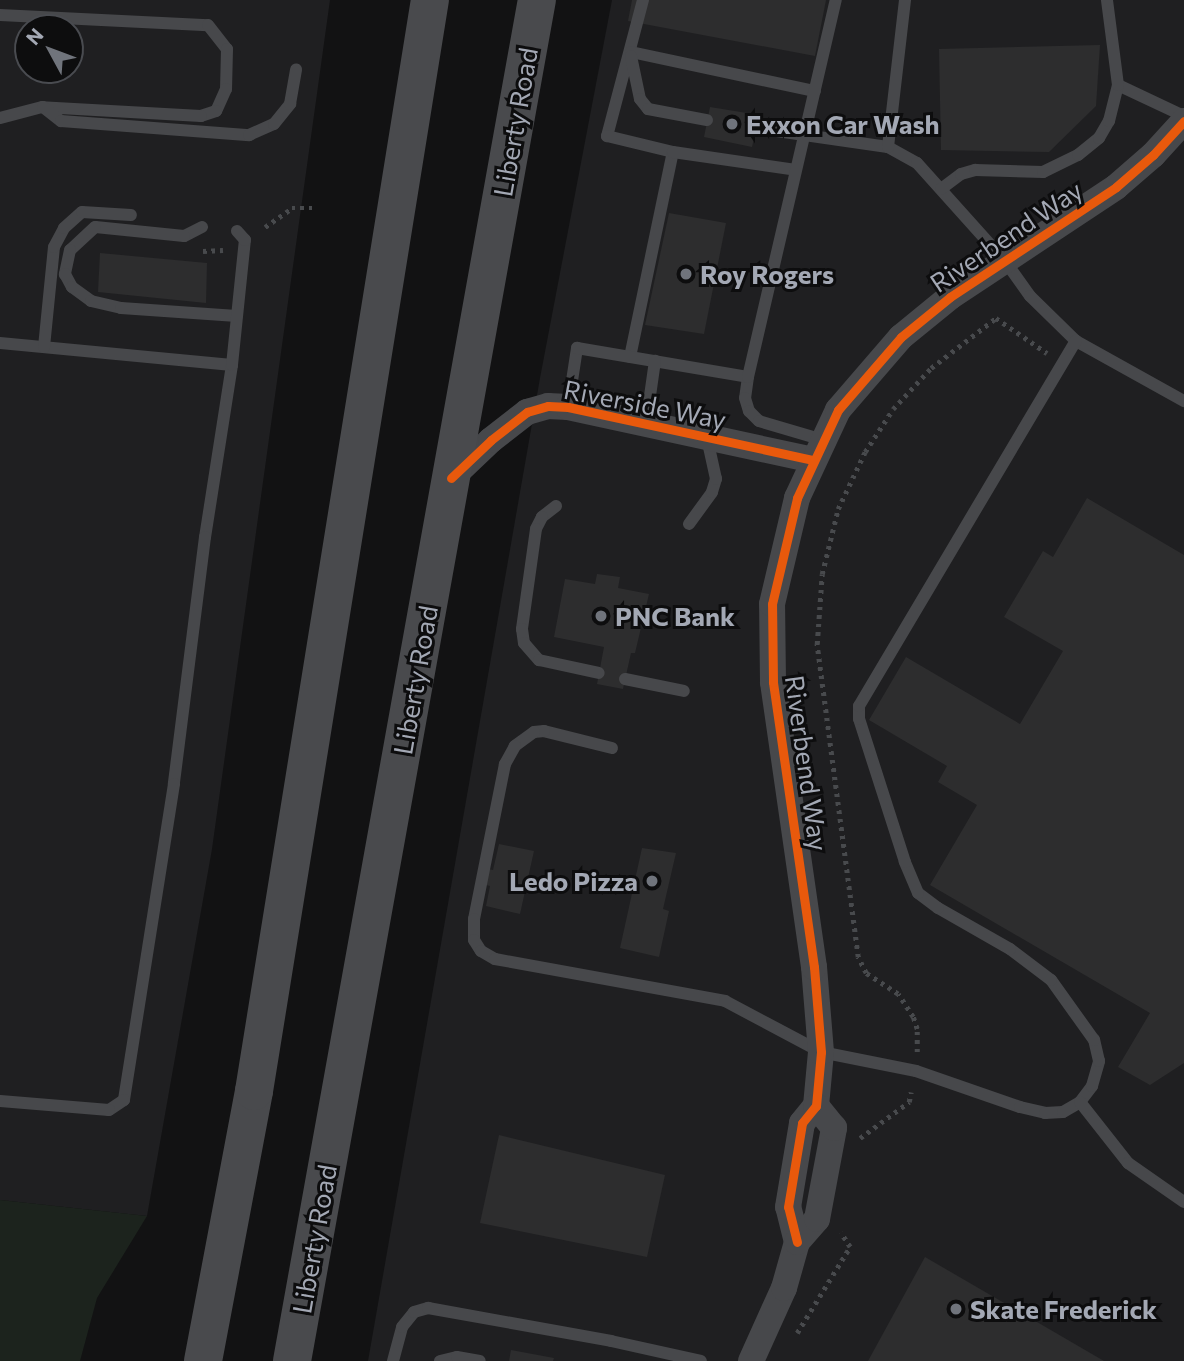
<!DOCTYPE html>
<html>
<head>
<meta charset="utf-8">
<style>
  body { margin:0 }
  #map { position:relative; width:1184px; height:1361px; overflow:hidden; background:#121213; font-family:Commissioner,sans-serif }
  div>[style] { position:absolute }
  .built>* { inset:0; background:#1f1f21 }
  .green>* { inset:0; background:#1c231d }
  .building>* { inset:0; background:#2d2d2e }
  .path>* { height:4.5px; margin-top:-2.25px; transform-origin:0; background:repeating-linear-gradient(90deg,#484a4d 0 3.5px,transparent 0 8.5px) }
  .lane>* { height:12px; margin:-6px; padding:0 6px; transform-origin:6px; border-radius:6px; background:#47484b }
  .street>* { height:26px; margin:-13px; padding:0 13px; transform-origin:13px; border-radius:13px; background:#47484b }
  .primary>* { height:38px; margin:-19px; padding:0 19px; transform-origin:19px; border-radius:19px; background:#494a4d }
  .cycleway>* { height:9px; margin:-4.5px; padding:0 4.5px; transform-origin:4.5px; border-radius:4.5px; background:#e8590c }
  .dots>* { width:19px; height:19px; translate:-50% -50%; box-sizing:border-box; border:4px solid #0d0d0e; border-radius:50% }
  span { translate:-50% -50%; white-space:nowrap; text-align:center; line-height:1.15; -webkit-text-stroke:6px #0d0d0e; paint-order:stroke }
  .street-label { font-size:26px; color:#a3a8b4 }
  .poi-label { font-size:26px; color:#a3a8b4; font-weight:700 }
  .left { translate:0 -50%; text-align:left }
  .right { translate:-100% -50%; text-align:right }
  .north { position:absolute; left:14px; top:14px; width:70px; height:70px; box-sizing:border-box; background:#0d0d0e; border:2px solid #494b50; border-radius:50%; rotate:311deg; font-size:19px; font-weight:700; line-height:28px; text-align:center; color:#a3a8b4 }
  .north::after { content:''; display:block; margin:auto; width:24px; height:32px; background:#70747c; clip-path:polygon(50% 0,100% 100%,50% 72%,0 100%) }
</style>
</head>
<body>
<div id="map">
  <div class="built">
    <i style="clip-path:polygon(evenodd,0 0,330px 0,212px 849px,147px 1216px,0 1200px,0 0,28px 28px,70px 28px,70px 70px,28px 70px,28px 28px)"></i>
    <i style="clip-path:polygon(612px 0,1184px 0,1184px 1361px,368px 1361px,540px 378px)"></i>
  </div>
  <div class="green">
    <i style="clip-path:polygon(0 1200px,147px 1216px,97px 1298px,80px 1361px,0 1361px)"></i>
  </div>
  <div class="building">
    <i style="clip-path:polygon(632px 0,826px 0,815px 56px,628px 21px)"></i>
    <i style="clip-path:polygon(1100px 45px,1096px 106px,1049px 152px,941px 150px,939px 49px)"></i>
    <i style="clip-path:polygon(710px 107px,759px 115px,752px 147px,704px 137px)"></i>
    <i style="clip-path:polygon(669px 213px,726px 223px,704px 334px,645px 325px)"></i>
    <i style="clip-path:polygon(100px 253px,207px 263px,206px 303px,98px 292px)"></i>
    <i style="clip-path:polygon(1087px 498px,1184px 555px,1184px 1063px,1150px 1085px,1118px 1067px,1150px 1013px,930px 885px,977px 805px,938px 782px,947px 766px,869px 720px,906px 657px,1020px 724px,1063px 651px,1004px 617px,1043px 551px,1053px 557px)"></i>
    <i style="clip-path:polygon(597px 574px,620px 577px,618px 588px,649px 594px,635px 653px,631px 653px,623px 689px,597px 684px,604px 647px,554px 637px,565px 579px,595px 584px)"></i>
    <i style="clip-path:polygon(499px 844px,534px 851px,520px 914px,486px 906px,490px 886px,486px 885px,489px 869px,493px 870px)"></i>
    <i style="clip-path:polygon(642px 848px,676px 853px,663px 909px,669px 911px,659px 957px,620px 948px)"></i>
    <i style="clip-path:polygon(499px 1135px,665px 1175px,647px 1257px,480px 1223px)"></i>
    <i style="clip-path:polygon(925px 1257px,1104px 1361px,868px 1361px)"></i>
    <i style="clip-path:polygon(511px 1350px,554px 1358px,553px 1361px,509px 1361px)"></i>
  </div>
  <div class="path">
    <i style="left:265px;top:227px;width:33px;rotate:-35deg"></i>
    <i style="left:292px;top:208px;width:25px"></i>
    <i style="left:203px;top:251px;width:20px;rotate:-3deg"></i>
    <i style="left:917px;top:1052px;width:23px;rotate:-90deg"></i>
    <i style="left:917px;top:1029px;width:13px;rotate:-108deg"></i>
    <i style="left:913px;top:1017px;width:27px;rotate:-123deg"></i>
    <i style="left:898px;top:994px;width:38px;rotate:-147deg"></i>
    <i style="left:866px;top:973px;width:18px;rotate:-117deg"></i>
    <i style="left:858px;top:957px;width:316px;rotate:-97.5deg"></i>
    <i style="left:817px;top:644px;width:70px;rotate:-85.9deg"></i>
    <i style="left:822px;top:574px;width:67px;rotate:-76.2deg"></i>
    <i style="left:838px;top:509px;width:63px;rotate:-64.7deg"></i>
    <i style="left:865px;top:452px;width:51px;rotate:-56.9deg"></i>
    <i style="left:893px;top:409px;width:56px;rotate:-47.2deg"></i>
    <i style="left:931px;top:368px;width:82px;rotate:-37.6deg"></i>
    <i style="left:996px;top:318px;width:62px;rotate:34.5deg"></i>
    <i style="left:860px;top:1138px;width:61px;rotate:-36.3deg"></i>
    <i style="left:909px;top:1102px;width:10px;rotate:-79deg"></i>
    <i style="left:797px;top:1333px;width:101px;rotate:-58.4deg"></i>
    <i style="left:850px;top:1247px;width:17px;rotate:-123deg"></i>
  </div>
  <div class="lane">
    <i style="left:643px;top:0;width:141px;rotate:104.8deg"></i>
    <i style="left:607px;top:136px;width:68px;rotate:13.6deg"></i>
    <i style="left:0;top:15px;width:208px;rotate:2.8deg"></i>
    <i style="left:208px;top:25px;width:31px;rotate:52deg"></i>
    <i style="left:227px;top:49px;width:40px;rotate:91.4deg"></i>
    <i style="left:226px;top:89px;width:24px;rotate:114deg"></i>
    <i style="left:216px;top:111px;width:16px;rotate:162deg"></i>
    <i style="left:201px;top:116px;width:159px;rotate:-176.8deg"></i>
    <i style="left:42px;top:107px;width:43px;rotate:165.3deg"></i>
    <i style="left:631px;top:52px;width:188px;rotate:12deg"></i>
    <i style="left:631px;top:56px;width:44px;rotate:78.2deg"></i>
    <i style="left:640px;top:99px;width:13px;rotate:51deg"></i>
    <i style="left:648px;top:109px;width:60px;rotate:10.6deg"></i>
    <i style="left:1118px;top:85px;width:73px;rotate:25.2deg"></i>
    <i style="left:43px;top:107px;width:23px;rotate:38deg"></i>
    <i style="left:61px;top:121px;width:189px;rotate:4.3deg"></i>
    <i style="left:249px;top:135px;width:27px;rotate:-24deg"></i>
    <i style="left:274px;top:124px;width:26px;rotate:-51deg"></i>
    <i style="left:290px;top:104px;width:35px;rotate:-80deg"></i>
    <i style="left:756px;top:128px;width:133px;rotate:8.2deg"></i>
    <i style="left:888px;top:147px;width:33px;rotate:29deg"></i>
    <i style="left:917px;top:163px;width:132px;rotate:48.1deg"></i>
    <i style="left:1005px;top:261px;width:43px;rotate:54.5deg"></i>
    <i style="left:1030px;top:296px;width:64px;rotate:44.4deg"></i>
    <i style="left:1076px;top:341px;width:124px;rotate:29.1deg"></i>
    <i style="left:888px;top:147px;width:148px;rotate:-83.4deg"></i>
    <i style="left:941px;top:189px;width:25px;rotate:-37deg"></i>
    <i style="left:961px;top:174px;width:15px;rotate:-16deg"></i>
    <i style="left:975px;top:170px;width:68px;rotate:1.7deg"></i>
    <i style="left:1043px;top:172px;width:39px;rotate:-26deg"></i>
    <i style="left:1078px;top:155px;width:27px;rotate:-39deg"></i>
    <i style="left:1099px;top:138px;width:20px;rotate:-60deg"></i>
    <i style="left:1109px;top:121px;width:37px;rotate:-76deg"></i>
    <i style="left:1118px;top:85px;width:86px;rotate:-97.4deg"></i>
    <i style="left:202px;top:227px;width:20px;rotate:153deg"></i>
    <i style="left:184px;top:236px;width:89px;rotate:-174.2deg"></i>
    <i style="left:95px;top:227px;width:34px;rotate:137deg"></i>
    <i style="left:70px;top:250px;width:25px;rotate:102deg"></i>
    <i style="left:65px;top:274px;width:15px;rotate:62deg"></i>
    <i style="left:72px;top:287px;width:24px;rotate:36deg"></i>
    <i style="left:91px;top:301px;width:31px;rotate:13deg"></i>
    <i style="left:121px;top:308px;width:116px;rotate:3.9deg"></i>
    <i style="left:0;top:343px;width:233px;rotate:5.4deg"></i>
    <i style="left:232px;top:365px;width:174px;rotate:98.9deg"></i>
    <i style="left:205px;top:537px;width:249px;rotate:97.2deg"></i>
    <i style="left:174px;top:784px;width:320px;rotate:99deg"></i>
    <i style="left:124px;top:1100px;width:18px;rotate:146deg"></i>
    <i style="left:109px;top:1110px;width:109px;rotate:-175.3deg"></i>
    <i style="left:44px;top:347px;width:100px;rotate:-84.3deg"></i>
    <i style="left:54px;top:247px;width:21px;rotate:-62deg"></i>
    <i style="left:64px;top:228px;width:24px;rotate:-42deg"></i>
    <i style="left:82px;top:212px;width:49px;rotate:3.5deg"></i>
    <i style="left:630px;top:357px;width:209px;rotate:-78.2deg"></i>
    <i style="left:673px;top:152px;width:124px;rotate:8.3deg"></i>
    <i style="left:232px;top:365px;width:126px;rotate:-84.1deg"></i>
    <i style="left:245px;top:240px;width:12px;rotate:-132deg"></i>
    <i style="left:748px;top:377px;width:21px;rotate:98deg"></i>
    <i style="left:745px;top:398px;width:14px;rotate:73deg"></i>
    <i style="left:749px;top:411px;width:14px;rotate:45deg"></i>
    <i style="left:759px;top:421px;width:67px;rotate:16.5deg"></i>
    <i style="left:568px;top:407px;width:60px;rotate:-81.3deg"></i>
    <i style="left:577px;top:348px;width:173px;rotate:9.6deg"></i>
    <i style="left:748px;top:377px;width:387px;rotate:-76.9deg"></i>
    <i style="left:646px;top:424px;width:64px;rotate:-81.9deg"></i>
    <i style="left:556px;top:506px;width:18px;rotate:142deg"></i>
    <i style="left:542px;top:517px;width:13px;rotate:117deg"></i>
    <i style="left:536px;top:529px;width:101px;rotate:98deg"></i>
    <i style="left:522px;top:629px;width:14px;rotate:82deg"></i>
    <i style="left:524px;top:643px;width:23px;rotate:49deg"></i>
    <i style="left:539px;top:660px;width:61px;rotate:12.2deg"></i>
    <i style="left:689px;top:524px;width:39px;rotate:-54deg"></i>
    <i style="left:712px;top:492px;width:14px;rotate:-73deg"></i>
    <i style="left:716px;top:479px;width:42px;rotate:-102.4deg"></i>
    <i style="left:625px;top:679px;width:60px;rotate:11.5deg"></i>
    <i style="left:612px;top:748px;width:70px;rotate:-166deg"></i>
    <i style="left:544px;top:731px;width:10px;rotate:174deg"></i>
    <i style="left:534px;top:732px;width:24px;rotate:144deg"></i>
    <i style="left:515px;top:746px;width:21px;rotate:119deg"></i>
    <i style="left:505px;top:764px;width:158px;rotate:101.3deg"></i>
    <i style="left:474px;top:919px;width:21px;rotate:90deg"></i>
    <i style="left:474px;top:940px;width:13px;rotate:58deg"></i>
    <i style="left:481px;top:951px;width:16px;rotate:30deg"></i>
    <i style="left:495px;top:959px;width:234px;rotate:10.3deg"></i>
    <i style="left:725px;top:1001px;width:109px;rotate:28deg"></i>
    <i style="left:821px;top:1052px;width:97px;rotate:11.3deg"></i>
    <i style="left:916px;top:1071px;width:110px;rotate:19.1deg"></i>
    <i style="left:1020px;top:1107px;width:26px;rotate:13deg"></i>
    <i style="left:1045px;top:1113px;width:18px;rotate:-3deg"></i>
    <i style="left:1063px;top:1112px;width:20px;rotate:-30deg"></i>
    <i style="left:1080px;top:1102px;width:20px;rotate:-53deg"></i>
    <i style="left:1092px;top:1086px;width:26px;rotate:-74deg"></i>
    <i style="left:1099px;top:1061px;width:22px;rotate:-103deg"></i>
    <i style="left:1094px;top:1040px;width:74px;rotate:-125.6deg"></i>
    <i style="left:1051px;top:980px;width:51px;rotate:-142.9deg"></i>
    <i style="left:1010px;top:949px;width:83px;rotate:-150.3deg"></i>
    <i style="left:938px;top:908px;width:25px;rotate:-143deg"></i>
    <i style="left:918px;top:893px;width:34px;rotate:-113deg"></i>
    <i style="left:905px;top:862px;width:150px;rotate:-107.8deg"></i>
    <i style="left:859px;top:719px;width:13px;rotate:-90deg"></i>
    <i style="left:859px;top:706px;width:425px;rotate:-59.3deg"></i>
    <i style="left:1080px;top:1102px;width:78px;rotate:51.8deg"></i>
    <i style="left:1128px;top:1163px;width:68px;rotate:34.9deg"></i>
    <i style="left:393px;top:1361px;width:35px;rotate:-75deg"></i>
    <i style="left:402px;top:1327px;width:19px;rotate:-51deg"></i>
    <i style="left:414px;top:1312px;width:15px;rotate:-16deg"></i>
    <i style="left:428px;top:1308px;width:186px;rotate:10.2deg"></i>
    <i style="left:611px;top:1341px;width:92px;rotate:12.5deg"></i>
    <i style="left:440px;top:1361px;width:17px;rotate:-13deg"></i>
    <i style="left:457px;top:1357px;width:23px;rotate:10deg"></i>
  </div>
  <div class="street">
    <i style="left:451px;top:478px;width:55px;rotate:-43.5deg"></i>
    <i style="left:491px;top:440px;width:46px;rotate:-37.9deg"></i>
    <i style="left:527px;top:412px;width:22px;rotate:-16deg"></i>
    <i style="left:548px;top:406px;width:20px;rotate:3deg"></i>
    <i style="left:568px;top:407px;width:251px;rotate:12.2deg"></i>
    <i style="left:797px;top:1242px;width:36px;rotate:-104deg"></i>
    <i style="left:788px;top:1207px;width:85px;rotate:-80.5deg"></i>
    <i style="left:802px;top:1123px;width:22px;rotate:-51deg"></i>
    <i style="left:816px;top:1106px;width:54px;rotate:-84.7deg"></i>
    <i style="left:821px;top:1052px;width:85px;rotate:-94.7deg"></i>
    <i style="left:814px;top:967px;width:288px;rotate:-98.2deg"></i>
    <i style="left:773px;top:682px;width:78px;rotate:-90.7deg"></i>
    <i style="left:772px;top:604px;width:109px;rotate:-76.7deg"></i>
    <i style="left:797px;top:498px;width:97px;rotate:-65deg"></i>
    <i style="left:838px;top:410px;width:96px;rotate:-49.2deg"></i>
    <i style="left:901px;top:337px;width:63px;rotate:-39.2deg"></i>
    <i style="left:950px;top:297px;width:199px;rotate:-33.5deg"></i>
    <i style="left:1116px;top:187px;width:49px;rotate:-40.9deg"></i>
    <i style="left:1153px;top:155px;width:46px;rotate:-47.6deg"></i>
    <i style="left:751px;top:1361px;width:80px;rotate:-65.7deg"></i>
    <i style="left:784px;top:1288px;width:48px;rotate:-74.2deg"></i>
    <i style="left:797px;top:1242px;width:30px;rotate:-49deg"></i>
    <i style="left:817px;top:1219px;width:93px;rotate:-79.4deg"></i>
    <i style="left:834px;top:1128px;width:28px;rotate:-129deg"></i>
  </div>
  <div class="primary">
    <i style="left:203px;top:1361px;width:275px;rotate:-79.3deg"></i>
    <i style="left:254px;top:1091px;width:1105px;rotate:-80.84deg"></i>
    <i style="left:292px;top:1361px;width:1383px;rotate:-79.8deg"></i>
  </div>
  <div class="cycleway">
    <i style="left:451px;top:478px;width:55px;rotate:-43.5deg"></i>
    <i style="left:491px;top:440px;width:46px;rotate:-37.9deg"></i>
    <i style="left:527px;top:412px;width:22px;rotate:-16deg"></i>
    <i style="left:548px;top:406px;width:20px;rotate:3deg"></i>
    <i style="left:568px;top:407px;width:251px;rotate:12.2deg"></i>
    <i style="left:797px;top:1242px;width:36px;rotate:-104deg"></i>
    <i style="left:788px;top:1207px;width:85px;rotate:-80.5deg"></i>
    <i style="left:802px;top:1123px;width:22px;rotate:-51deg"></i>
    <i style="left:816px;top:1106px;width:54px;rotate:-84.7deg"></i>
    <i style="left:821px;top:1052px;width:85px;rotate:-94.7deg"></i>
    <i style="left:814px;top:967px;width:288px;rotate:-98.2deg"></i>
    <i style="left:773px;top:682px;width:78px;rotate:-90.7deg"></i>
    <i style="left:772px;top:604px;width:109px;rotate:-76.7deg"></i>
    <i style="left:797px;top:498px;width:97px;rotate:-65deg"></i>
    <i style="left:838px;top:410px;width:96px;rotate:-49.2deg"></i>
    <i style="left:901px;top:337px;width:63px;rotate:-39.2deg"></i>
    <i style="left:950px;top:297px;width:199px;rotate:-33.5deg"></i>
    <i style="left:1116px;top:187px;width:49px;rotate:-40.9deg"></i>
    <i style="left:1153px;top:155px;width:46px;rotate:-47.6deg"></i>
  </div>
  <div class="dots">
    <i style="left:732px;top:124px;background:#70747c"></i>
    <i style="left:686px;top:274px;background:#70747c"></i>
    <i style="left:601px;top:616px;background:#70747c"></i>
    <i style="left:652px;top:881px;background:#70747c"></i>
    <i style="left:956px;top:1309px;background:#70747c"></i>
  </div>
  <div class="street-label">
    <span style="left:515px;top:122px;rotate:-80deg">Liberty Road</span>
    <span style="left:1006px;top:236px;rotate:-34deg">Riverbend Way</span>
    <span style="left:645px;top:404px;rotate:11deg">Riverside Way</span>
    <span style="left:415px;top:680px;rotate:-80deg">Liberty Road</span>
    <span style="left:807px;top:763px;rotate:82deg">Riverbend Way</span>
    <span style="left:314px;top:1239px;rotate:-80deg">Liberty Road</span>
  </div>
  <div class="poi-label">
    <span class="left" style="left:746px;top:124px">Exxon Car Wash</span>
    <span class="left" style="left:700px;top:274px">Roy Rogers</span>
    <span class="left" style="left:615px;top:616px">PNC Bank</span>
    <span class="right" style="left:638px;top:881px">Ledo Pizza</span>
    <span class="left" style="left:970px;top:1309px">Skate Frederick</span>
  </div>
  <div class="north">N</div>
</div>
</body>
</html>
